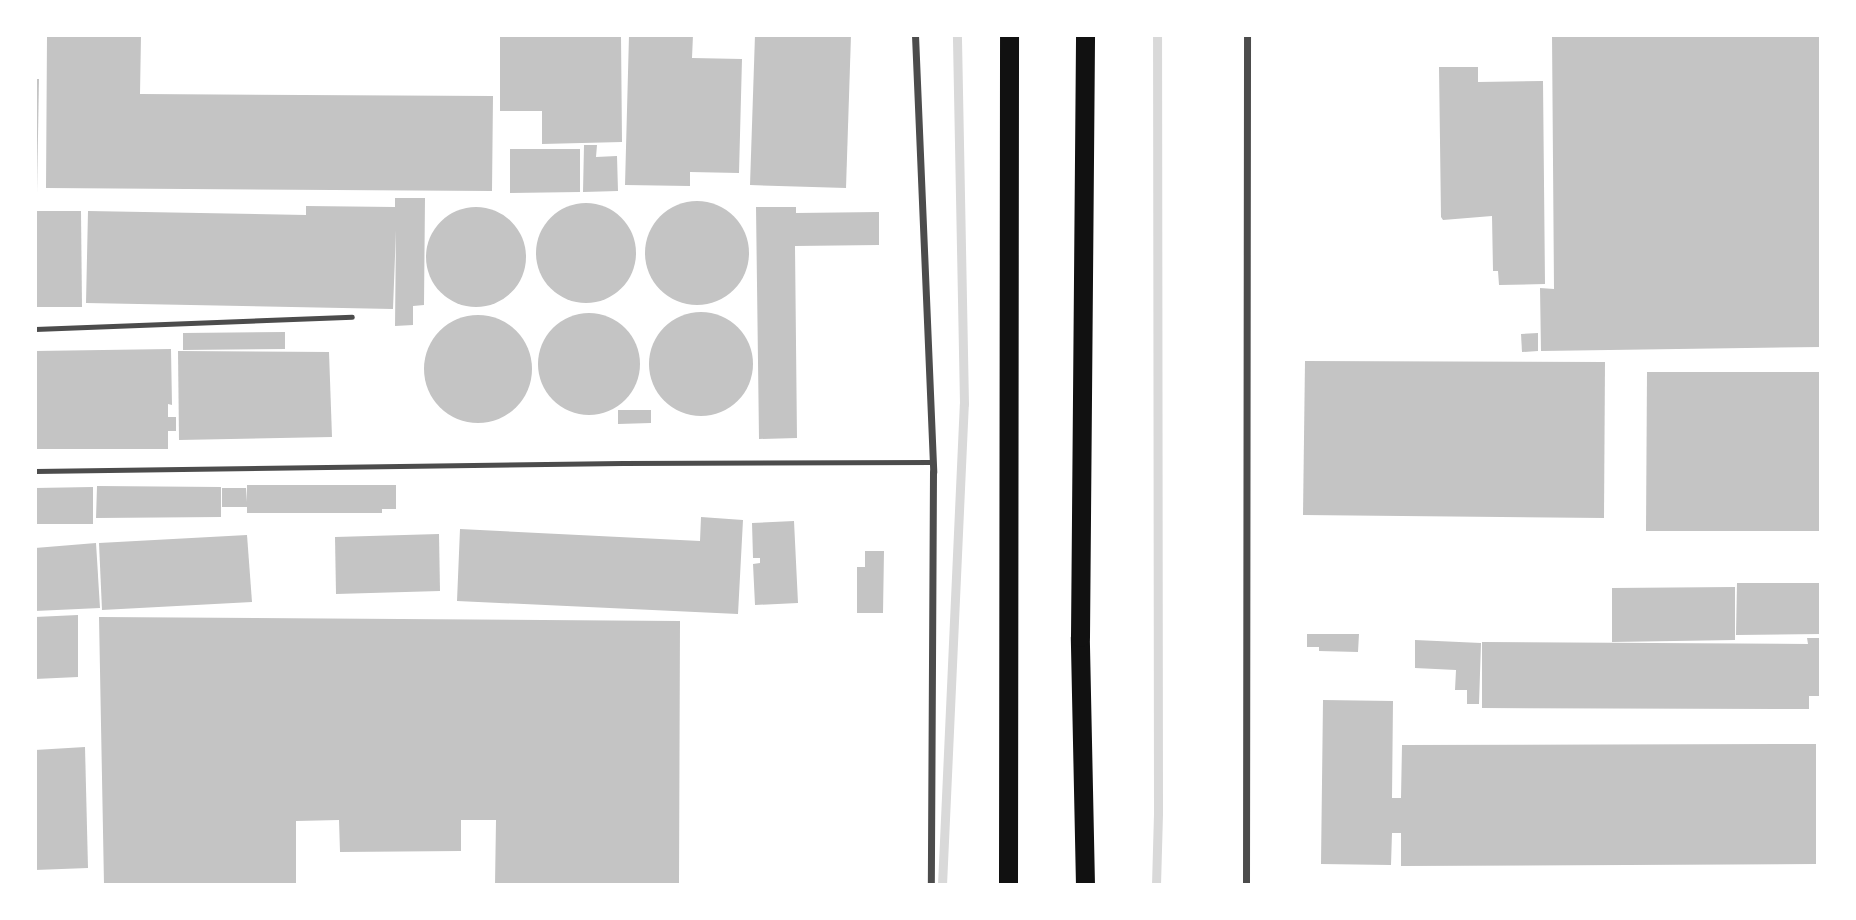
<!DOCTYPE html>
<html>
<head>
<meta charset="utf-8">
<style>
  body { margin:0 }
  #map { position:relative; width:1856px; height:920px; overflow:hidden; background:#fff; font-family:"Sofia Sans Condensed",sans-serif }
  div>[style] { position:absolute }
  .stream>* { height:9px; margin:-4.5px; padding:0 4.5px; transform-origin:4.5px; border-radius:4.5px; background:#d9d9d9 }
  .building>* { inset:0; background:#c4c4c4 }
  .round { border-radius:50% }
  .service>* { height:5px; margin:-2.5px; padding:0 2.5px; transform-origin:2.5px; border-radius:2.5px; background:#4c4c4c }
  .minor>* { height:7px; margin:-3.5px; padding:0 3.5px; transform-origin:3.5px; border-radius:3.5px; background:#4c4c4c }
  .trunk>* { height:19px; margin:-9.5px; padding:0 9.5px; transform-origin:9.5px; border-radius:9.5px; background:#111 }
  span { translate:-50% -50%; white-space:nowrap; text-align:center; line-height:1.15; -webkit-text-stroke:7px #fff; paint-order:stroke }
  .frame { position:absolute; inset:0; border:37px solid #fff; pointer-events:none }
</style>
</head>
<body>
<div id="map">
  <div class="stream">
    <i style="left:942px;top:885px;width:482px;rotate:-87.4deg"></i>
    <i style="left:964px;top:404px;width:369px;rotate:-91.1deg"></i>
    <i style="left:1156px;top:885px;width:72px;rotate:-88.4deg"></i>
    <i style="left:1158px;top:813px;width:778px;rotate:-90.07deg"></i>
  </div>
  <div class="building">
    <i style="clip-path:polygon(47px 35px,141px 35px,140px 94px,493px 96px,492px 191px,46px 188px)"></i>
    <i style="clip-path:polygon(500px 35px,621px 35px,622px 142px,542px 144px,542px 111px,500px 111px)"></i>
    <i style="clip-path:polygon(629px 35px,693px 35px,692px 58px,742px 59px,739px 173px,690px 172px,690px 186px,625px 185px)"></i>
    <i style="clip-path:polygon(755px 35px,851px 35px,846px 188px,750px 185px)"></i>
    <i style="clip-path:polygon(1552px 35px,1821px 35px,1821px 347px,1541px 351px,1540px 288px,1554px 289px)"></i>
    <i style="clip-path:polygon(1439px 67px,1478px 67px,1478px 82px,1543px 81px,1545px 284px,1499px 285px,1498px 271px,1493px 271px,1492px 216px,1443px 220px,1441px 217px)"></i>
    <i style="clip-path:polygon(35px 79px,39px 79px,37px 193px,35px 193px)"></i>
    <i style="clip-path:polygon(584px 145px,597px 145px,596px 157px,617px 156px,618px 191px,583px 192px)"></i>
    <i style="clip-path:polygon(510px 149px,580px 149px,580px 192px,510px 193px)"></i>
    <i style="clip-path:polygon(395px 198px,425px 198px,424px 305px,413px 306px,413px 325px,395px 326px,396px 230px,393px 309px,86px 303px,88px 211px,306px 215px,306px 206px,395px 207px)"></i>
    <i class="round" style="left:645px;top:201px;width:104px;height:104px"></i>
    <i class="round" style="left:536px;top:203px;width:100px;height:100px"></i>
    <i style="clip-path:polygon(756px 207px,796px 207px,796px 213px,879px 212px,879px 245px,795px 246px,797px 438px,759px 439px)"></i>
    <i class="round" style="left:426px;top:207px;width:100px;height:100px"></i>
    <i style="clip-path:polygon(35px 211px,81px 211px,82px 307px,35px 307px)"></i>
    <i class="round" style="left:649px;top:312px;width:104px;height:104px"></i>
    <i class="round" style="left:538px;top:313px;width:102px;height:102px"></i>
    <i class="round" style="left:424px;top:315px;width:108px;height:108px"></i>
    <i style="clip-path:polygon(285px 332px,285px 349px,183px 350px,183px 333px)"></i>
    <i style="clip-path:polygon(1538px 333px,1538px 351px,1522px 352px,1521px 334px)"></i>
    <i style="clip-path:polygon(171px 349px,172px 405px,168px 404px,168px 417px,176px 417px,176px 431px,168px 431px,168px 449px,35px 449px,35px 351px)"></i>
    <i style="clip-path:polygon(178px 351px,329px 352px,332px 437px,179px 440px)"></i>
    <i style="clip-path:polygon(1305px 361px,1605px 362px,1604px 518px,1303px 515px)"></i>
    <i style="clip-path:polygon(1647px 372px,1821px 372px,1821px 531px,1646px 531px)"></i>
    <i style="clip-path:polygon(618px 410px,651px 410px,651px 423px,618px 424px)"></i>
    <i style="clip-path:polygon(247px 485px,396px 485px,396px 509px,382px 509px,382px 513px,247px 513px,247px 507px,222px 507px,222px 488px,246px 488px,247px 502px)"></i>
    <i style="clip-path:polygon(97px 486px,221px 487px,221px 517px,96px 518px)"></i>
    <i style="clip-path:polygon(93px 487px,93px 524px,35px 524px,35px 488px)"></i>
    <i style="clip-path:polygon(701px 517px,743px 520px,738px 614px,457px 601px,460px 529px,700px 541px)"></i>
    <i style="clip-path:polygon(794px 521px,798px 603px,755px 605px,753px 564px,760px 563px,760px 558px,753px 558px,752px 523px)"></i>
    <i style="clip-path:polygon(439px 534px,440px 591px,336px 594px,335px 537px)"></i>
    <i style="clip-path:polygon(247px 535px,252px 602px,102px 610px,99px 543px)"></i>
    <i style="clip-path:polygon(96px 543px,100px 608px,35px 611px,35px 548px)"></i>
    <i style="clip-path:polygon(865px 551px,884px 551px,883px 613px,857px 613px,857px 567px,865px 567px)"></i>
    <i style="clip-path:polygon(1737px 583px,1821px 583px,1821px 634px,1736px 635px)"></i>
    <i style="clip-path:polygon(1735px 587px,1735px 640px,1612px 642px,1612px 588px)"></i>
    <i style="clip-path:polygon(78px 615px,78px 677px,35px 679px,35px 617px)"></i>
    <i style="clip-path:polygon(99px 617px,680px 621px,679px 885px,495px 885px,496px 820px,461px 820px,461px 851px,340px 852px,339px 820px,296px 821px,296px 885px,104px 885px)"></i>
    <i style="clip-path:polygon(1307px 634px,1359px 634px,1358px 652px,1319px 651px,1319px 647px,1307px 647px)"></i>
    <i style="clip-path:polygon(1807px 638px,1821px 638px,1821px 696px,1809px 696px,1809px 709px,1482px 708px,1482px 642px,1808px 644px)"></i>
    <i style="clip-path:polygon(1415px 640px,1481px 643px,1479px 704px,1467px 704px,1467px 690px,1455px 690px,1456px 670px,1415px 668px)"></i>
    <i style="clip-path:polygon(1323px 700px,1393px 701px,1392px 798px,1401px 798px,1402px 745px,1816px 744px,1816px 864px,1401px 866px,1401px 833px,1392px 833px,1391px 865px,1321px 864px)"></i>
    <i style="clip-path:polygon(85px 747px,88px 868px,35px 870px,35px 750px)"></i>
  </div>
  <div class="service">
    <i style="left:35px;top:329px;width:317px;rotate:-2.2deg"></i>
    <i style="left:35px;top:471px;width:588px;rotate:-0.78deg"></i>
    <i style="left:623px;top:463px;width:310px;rotate:-0.2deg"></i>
  </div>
  <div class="minor">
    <i style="left:915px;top:35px;width:437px;rotate:87.6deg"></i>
    <i style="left:933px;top:472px;width:413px;rotate:90.3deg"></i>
    <i style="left:1246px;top:885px;width:850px;rotate:-89.93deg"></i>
  </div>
  <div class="trunk">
    <i style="left:1008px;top:885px;width:850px;rotate:-89.93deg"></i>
    <i style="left:1085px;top:885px;width:248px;rotate:-91.2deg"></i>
    <i style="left:1080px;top:637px;width:602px;rotate:-89.52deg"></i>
  </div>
  <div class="frame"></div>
</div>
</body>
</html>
